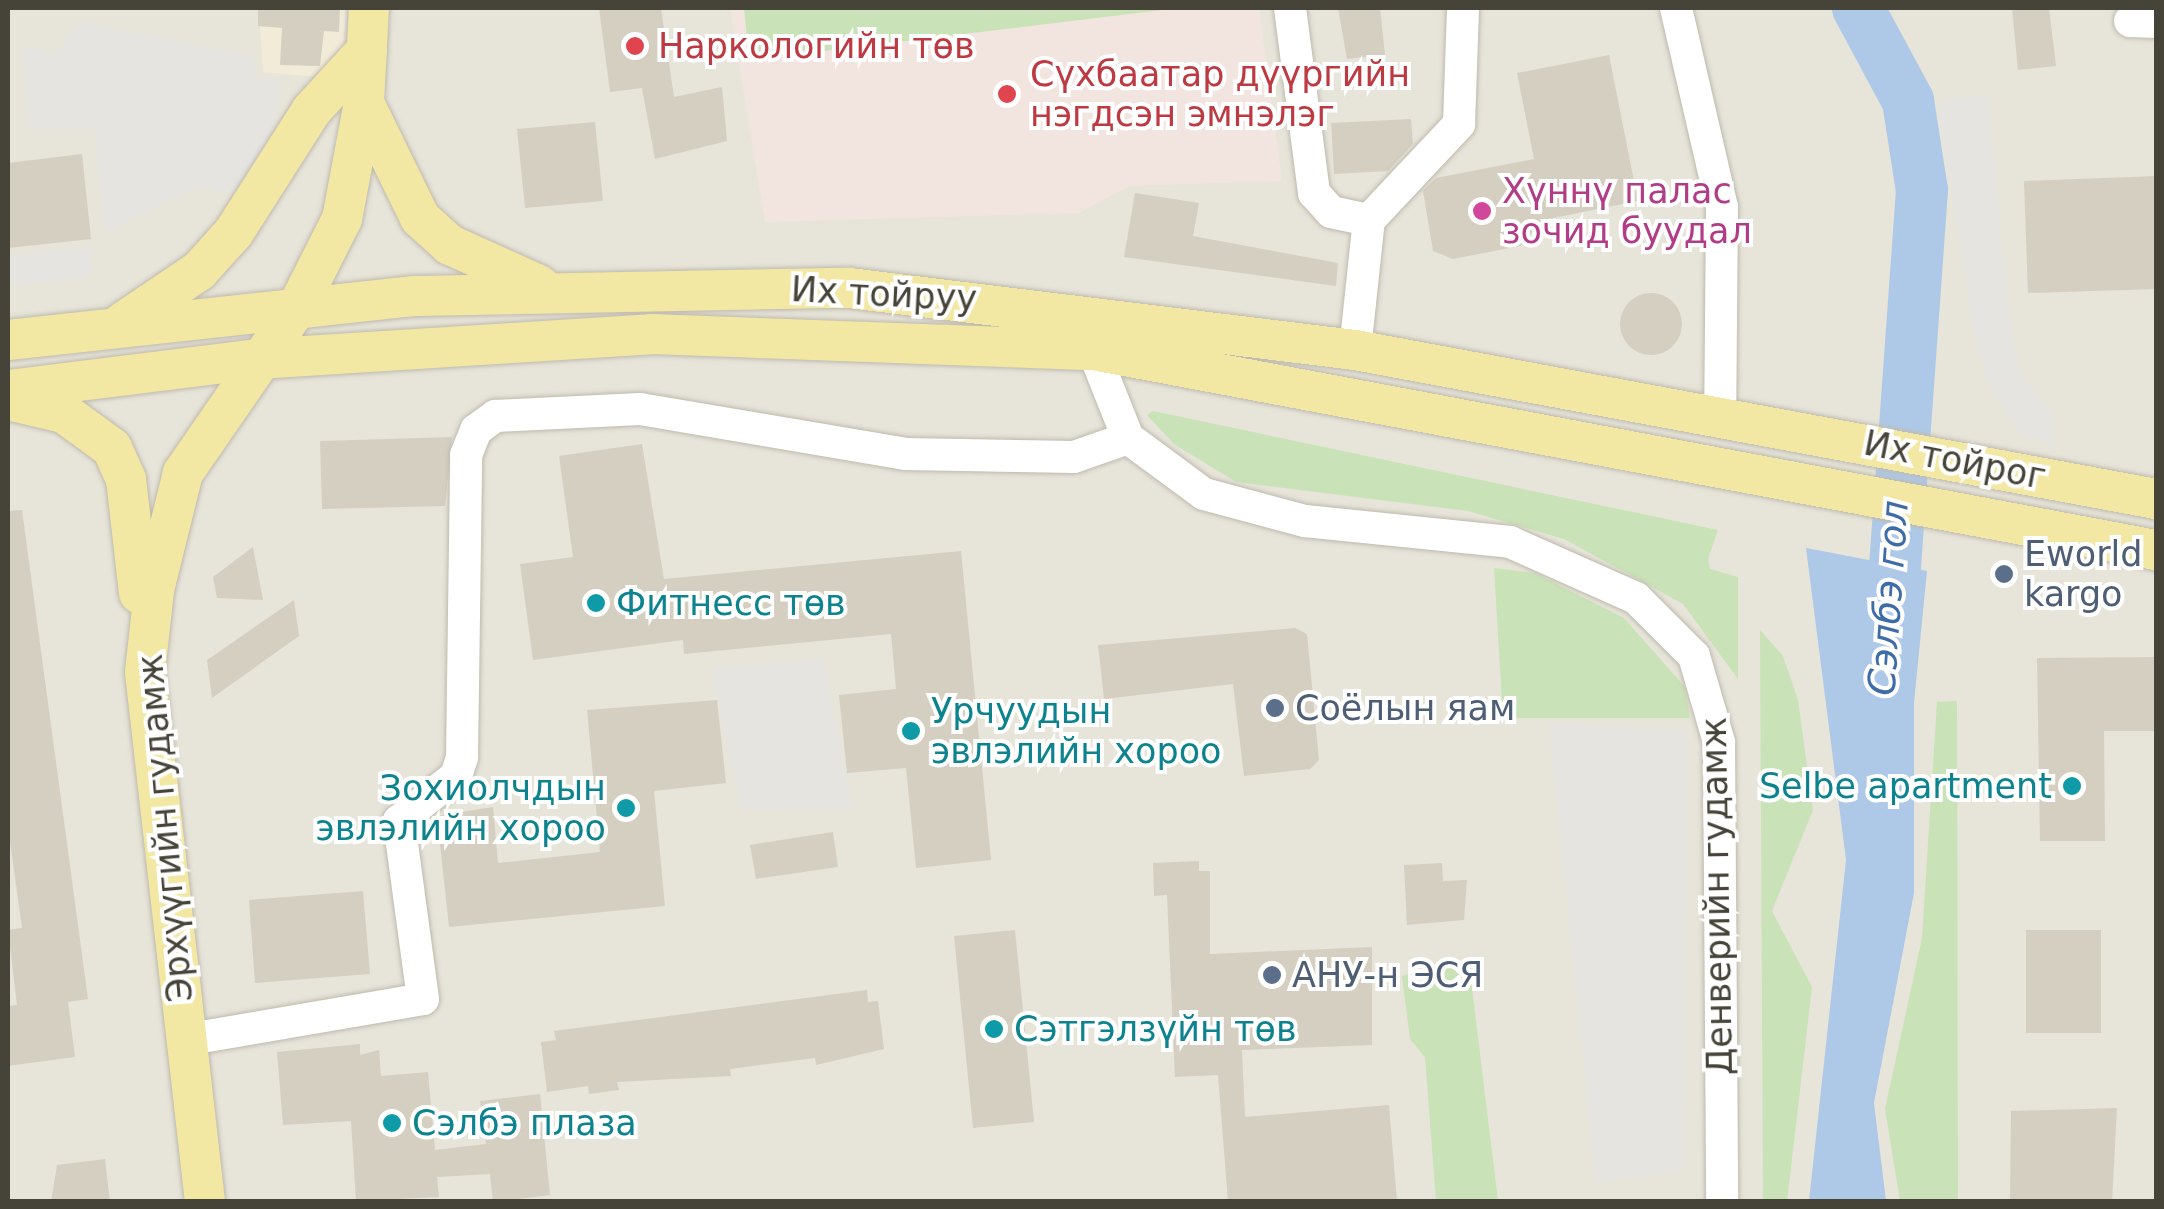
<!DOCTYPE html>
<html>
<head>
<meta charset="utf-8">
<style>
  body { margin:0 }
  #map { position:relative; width:2164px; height:1209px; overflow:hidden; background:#f3f2ea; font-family:"DejaVu Sans",sans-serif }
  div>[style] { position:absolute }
  .residential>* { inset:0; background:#e7e4d9 }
  .commercial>* { inset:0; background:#f2ebd8 }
  .medical>* { inset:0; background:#f2e5e0 }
  .green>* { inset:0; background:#cae2b8 }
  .parking>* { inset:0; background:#e5e4e1 }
  .water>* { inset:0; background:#aec9e8 }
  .river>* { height:52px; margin:-26px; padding:0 26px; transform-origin:26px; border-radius:26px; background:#aec9e8 }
  .building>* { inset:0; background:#d4cfc1 }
  .round { border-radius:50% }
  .roads { filter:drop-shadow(0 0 2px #bebaae) drop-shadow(0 0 2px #bebaae) }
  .minor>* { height:32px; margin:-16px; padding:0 16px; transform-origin:16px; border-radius:16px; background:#fff }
  .major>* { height:40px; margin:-20px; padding:0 20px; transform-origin:20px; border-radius:20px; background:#f3e7a4 }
  .dots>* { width:28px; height:28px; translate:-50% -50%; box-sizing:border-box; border:5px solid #fff; border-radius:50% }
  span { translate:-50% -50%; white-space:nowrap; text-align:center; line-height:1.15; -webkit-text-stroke:8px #fff; paint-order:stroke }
  .health-label { font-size:35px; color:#be3a42 }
  .left { translate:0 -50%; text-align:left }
  .hotel-label { font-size:35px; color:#b23c85 }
  .street-label { font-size:35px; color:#464339 }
  .service-label { font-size:35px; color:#4e5e75 }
  .culture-label { font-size:35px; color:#0d838f }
  .right { translate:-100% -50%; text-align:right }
  .water-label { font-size:38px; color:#3e6ca6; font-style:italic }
  .frame { position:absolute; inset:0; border:10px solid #464339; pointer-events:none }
</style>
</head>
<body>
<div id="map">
  <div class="residential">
    <i style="clip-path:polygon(8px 8px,2156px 8px,2156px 1201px,8px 1201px)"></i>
  </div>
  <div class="commercial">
    <i style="clip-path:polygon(259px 8px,346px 8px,341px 79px,263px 72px)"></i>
  </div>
  <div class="medical">
    <i style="clip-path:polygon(730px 8px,1259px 8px,1282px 181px,1129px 186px,1079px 213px,765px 222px)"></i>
  </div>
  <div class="green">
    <i style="clip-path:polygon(744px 8px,1179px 8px,749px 60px)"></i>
    <i style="clip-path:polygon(1153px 411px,1718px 530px,1708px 559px,1710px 569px,1738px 577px,1738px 679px,1683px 604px,1564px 539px,1468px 511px,1236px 482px,1174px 444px,1147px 415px)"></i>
    <i style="clip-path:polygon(1494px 568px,1535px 573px,1624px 618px,1685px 687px,1690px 718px,1503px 718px)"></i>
    <i style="clip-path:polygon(1760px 630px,1783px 656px,1798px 700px,1813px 810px,1772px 911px,1812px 987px,1787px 1202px,1763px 1201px)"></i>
    <i style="clip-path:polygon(1957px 701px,1958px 1201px,1900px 1201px,1885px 1109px,1922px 938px,1937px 702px)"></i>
    <i style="clip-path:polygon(1452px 960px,1471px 980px,1498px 1201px,1436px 1201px,1425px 1057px,1410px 1039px,1402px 976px)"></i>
  </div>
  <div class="parking">
    <i style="clip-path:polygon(80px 22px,251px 57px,256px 77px,282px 83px,267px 143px,234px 194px,201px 185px,105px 232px,95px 129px,29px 129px,23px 46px,54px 55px)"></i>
    <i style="clip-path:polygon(1987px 93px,2010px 323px,2020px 372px,2052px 415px,2053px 447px,2020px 433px,1990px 386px,1976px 342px,1937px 103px)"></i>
    <i style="clip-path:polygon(92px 248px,89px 277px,8px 286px,8px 256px)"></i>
    <i style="clip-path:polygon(823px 660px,853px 808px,742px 810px,711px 669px)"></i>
    <i style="clip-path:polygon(1549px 724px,1687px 731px,1683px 1170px,1596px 1182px)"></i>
  </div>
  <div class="water">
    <i style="clip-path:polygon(1806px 548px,1927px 571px,1914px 703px,1914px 893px,1874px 1103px,1886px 1201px,1809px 1201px,1846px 860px)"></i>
  </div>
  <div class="river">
    <i style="left:1858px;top:8px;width:106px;rotate:61.7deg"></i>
    <i style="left:1908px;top:101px;width:90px;rotate:81.1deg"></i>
    <i style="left:1922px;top:190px;width:447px;rotate:94.1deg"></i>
  </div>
  <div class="building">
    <i style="clip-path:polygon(258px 8px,340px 8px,339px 32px,324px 31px,320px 66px,280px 65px,282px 28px,258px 26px)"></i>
    <i style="clip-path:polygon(599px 8px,661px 8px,674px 97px,722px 87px,727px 141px,655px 159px,642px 88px,610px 92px)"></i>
    <i style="clip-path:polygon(1338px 8px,1380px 8px,1385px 55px,1347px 59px)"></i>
    <i style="clip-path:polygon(2012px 8px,2049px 8px,2056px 66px,2018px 70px)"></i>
    <i style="clip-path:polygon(1609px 55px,1638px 201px,1543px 220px,1520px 246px,1453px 259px,1433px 251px,1423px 191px,1436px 178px,1534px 159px,1517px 73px)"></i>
    <i style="clip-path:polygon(1411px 119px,1413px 144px,1388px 171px,1334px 174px,1331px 123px)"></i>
    <i style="clip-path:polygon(595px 122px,603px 201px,525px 208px,517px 129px)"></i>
    <i style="clip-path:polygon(82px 154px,91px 239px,8px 248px,8px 163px)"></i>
    <i style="clip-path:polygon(2156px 176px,2156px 289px,2028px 293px,2024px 181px)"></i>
    <i style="clip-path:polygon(1135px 193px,1199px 203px,1193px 236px,1338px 263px,1336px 286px,1124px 257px)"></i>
    <i class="round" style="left:1620px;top:293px;width:62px;height:62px"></i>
    <i style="clip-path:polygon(452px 437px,445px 506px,322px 509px,320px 441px)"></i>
    <i style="clip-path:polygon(642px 444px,664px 579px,961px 551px,991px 860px,916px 868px,906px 768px,847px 773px,839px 695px,896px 689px,891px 634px,684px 654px,683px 640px,533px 660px,520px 564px,573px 557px,559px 456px)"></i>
    <i style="clip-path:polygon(22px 510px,88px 999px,68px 1002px,75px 1057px,8px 1066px,8px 1006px,17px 1005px,8px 930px,22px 928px,8px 827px,8px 511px)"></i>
    <i style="clip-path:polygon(253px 547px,263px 600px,217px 598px,213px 577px)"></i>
    <i style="clip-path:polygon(294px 600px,299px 636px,212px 698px,207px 660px)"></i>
    <i style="clip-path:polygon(1295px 628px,1307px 634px,1319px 760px,1310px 769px,1244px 776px,1233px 684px,1104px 699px,1098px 645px)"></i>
    <i style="clip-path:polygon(2156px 657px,2156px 731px,2104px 731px,2105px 841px,2040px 841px,2037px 658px)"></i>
    <i style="clip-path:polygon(717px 700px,726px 783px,654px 791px,665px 906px,449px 927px,437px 816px,493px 807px,498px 863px,600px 852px,587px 710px)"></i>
    <i style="clip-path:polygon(833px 832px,838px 867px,756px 879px,750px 845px)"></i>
    <i style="clip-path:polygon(1199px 861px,1199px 871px,1210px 871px,1210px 954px,1372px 947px,1372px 1045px,1242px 1050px,1245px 1117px,1389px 1105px,1397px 1202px,1228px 1202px,1218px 1075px,1175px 1077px,1167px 895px,1154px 896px,1153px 863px)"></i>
    <i style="clip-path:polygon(1442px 863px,1443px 881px,1467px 880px,1464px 920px,1407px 925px,1404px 865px)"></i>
    <i style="clip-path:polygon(363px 891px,370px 974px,255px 983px,249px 900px)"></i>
    <i style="clip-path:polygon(1015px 930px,1034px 1122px,973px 1128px,954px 936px)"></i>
    <i style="clip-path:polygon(2026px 930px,2101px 930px,2101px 1033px,2026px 1033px)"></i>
    <i style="clip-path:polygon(867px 990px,868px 1002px,878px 1001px,884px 1049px,816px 1065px,815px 1058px,730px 1069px,731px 1076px,617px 1082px,619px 1090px,589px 1094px,588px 1086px,547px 1092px,541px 1042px,556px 1040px,554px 1031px)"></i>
    <i style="clip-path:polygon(360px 1044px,360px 1055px,379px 1050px,381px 1076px,428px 1072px,435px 1150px,486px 1144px,480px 1101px,540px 1094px,550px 1195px,493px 1202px,490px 1174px,437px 1177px,439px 1197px,356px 1201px,351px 1121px,283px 1125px,277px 1052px)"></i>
    <i style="clip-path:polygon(2117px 1108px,2112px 1202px,2010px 1202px,2011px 1111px)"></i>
    <i style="clip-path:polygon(105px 1159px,110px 1202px,51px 1202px,57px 1165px)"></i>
  </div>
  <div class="roads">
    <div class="minor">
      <i style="left:1290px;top:8px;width:187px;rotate:82.6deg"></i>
      <i style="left:1314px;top:193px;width:25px;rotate:48deg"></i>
      <i style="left:1331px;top:212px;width:39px;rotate:12deg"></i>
      <i style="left:1676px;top:8px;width:204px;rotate:77deg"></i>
      <i style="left:1722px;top:207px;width:210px;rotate:90.5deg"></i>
      <i style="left:2130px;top:21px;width:26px;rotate:2deg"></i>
      <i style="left:1093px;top:350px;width:95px;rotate:68.3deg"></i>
      <i style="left:1128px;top:438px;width:94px;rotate:36.4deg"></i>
      <i style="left:1204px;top:494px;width:105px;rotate:15deg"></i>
      <i style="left:1305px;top:521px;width:206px;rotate:5.8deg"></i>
      <i style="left:1510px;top:542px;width:138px;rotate:24deg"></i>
      <i style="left:1636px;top:598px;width:82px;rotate:45deg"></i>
      <i style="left:1694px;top:656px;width:90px;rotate:73.8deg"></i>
      <i style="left:1719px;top:742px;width:460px;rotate:89.6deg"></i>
      <i style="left:1355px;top:350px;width:131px;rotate:-83.9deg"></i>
      <i style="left:1369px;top:220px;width:132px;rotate:-46.8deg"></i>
      <i style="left:1459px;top:124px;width:116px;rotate:-88deg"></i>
      <i style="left:184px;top:1040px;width:242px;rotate:-9.7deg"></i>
      <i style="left:423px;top:999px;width:180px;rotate:-97.7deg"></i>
      <i style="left:399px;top:821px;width:73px;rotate:-38.3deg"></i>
      <i style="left:456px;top:776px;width:20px;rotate:-72deg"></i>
      <i style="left:462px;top:757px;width:302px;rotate:-89.2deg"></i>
      <i style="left:466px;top:455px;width:27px;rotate:-68deg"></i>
      <i style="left:476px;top:430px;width:24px;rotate:-36deg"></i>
      <i style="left:495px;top:416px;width:145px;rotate:-2.8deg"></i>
      <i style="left:640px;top:409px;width:269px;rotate:9.6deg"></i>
      <i style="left:905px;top:454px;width:169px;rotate:1deg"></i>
      <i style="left:1074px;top:457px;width:57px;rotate:-19.4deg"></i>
    </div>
    <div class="major">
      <i style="left:364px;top:103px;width:128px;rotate:64deg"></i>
      <i style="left:420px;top:218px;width:40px;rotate:42deg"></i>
      <i style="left:450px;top:245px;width:98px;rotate:24.2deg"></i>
      <i style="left:123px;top:322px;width:92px;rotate:-33.9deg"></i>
      <i style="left:199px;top:271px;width:52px;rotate:-48.1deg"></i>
      <i style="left:234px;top:232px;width:143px;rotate:-57.5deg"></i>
      <i style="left:311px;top:111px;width:83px;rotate:-47.4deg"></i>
      <i style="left:8px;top:340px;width:407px;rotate:-6.2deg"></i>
      <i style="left:413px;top:296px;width:436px;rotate:-1.1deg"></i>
      <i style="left:849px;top:288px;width:510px;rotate:6.99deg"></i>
      <i style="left:1355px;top:350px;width:815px;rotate:10.54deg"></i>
      <i style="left:8px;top:390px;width:251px;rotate:-7.1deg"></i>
      <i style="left:257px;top:359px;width:395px;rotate:-3.6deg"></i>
      <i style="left:651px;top:334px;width:442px;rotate:2.1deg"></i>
      <i style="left:1093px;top:350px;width:1082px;rotate:10.66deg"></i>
      <i style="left:8px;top:400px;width:57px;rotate:13.1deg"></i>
      <i style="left:64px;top:413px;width:59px;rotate:36.1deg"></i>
      <i style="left:112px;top:448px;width:34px;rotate:66deg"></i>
      <i style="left:126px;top:479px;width:115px;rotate:83.5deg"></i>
      <i style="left:205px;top:1202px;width:533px;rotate:-96.46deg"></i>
      <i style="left:145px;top:672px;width:82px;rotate:-83.7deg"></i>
      <i style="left:154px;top:590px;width:121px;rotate:-76.1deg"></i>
      <i style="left:183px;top:473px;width:203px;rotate:-55.4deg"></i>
      <i style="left:298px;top:306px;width:97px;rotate:-63.2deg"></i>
      <i style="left:342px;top:219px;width:118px;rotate:-79.3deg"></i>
      <i style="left:364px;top:103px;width:95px;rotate:-87deg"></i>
    </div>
  </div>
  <div class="dots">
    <i style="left:635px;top:46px;background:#e0444e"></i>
    <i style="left:1007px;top:94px;background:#e0444e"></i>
    <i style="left:1482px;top:211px;background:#d1479c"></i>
    <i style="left:2004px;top:574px;background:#5c6f8a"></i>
    <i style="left:596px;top:603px;background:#0f9aa8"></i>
    <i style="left:1275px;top:708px;background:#5c6f8a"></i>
    <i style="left:911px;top:731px;background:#0f9aa8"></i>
    <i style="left:2072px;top:786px;background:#0f9aa8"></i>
    <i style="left:626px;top:808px;background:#0f9aa8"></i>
    <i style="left:1272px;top:975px;background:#5c6f8a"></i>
    <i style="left:994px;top:1029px;background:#0f9aa8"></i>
    <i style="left:392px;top:1123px;background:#0f9aa8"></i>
  </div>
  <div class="health-label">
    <span class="left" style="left:658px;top:46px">Наркологийн төв</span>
    <span class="left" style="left:1030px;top:94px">Сүхбаатар дүүргийн<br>нэгдсэн эмнэлэг</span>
  </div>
  <div class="hotel-label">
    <span class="left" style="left:1502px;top:211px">Хүннү палас<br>зочид буудал</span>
  </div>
  <div class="street-label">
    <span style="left:884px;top:294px;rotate:3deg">Их тойруу</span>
    <span style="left:1955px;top:460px;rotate:11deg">Их тойрог</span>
    <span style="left:165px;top:828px;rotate:-95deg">Эрхүүгийн гудамж</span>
    <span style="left:1717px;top:896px;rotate:-91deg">Денверийн гудамж</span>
  </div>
  <div class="service-label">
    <span class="left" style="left:2024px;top:574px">Eworld<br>kargo</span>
    <span class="left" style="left:1295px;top:708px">Соёлын яам</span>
    <span class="left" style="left:1292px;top:975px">АНУ-н ЭСЯ</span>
  </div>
  <div class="culture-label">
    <span class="left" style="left:616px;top:603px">Фитнесс төв</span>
    <span class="left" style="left:931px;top:731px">Урчуудын<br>эвлэлийн хороо</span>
    <span class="right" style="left:2052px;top:786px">Selbe apartment</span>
    <span class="right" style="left:606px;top:808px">Зохиолчдын<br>эвлэлийн хороо</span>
    <span class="left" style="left:1014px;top:1029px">Сэтгэлзүйн төв</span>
    <span class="left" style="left:412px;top:1123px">Сэлбэ плаза</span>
  </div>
  <div class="water-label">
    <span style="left:1889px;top:598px;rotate:-86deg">Сэлбэ гол</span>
  </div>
  <div class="frame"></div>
</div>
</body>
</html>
